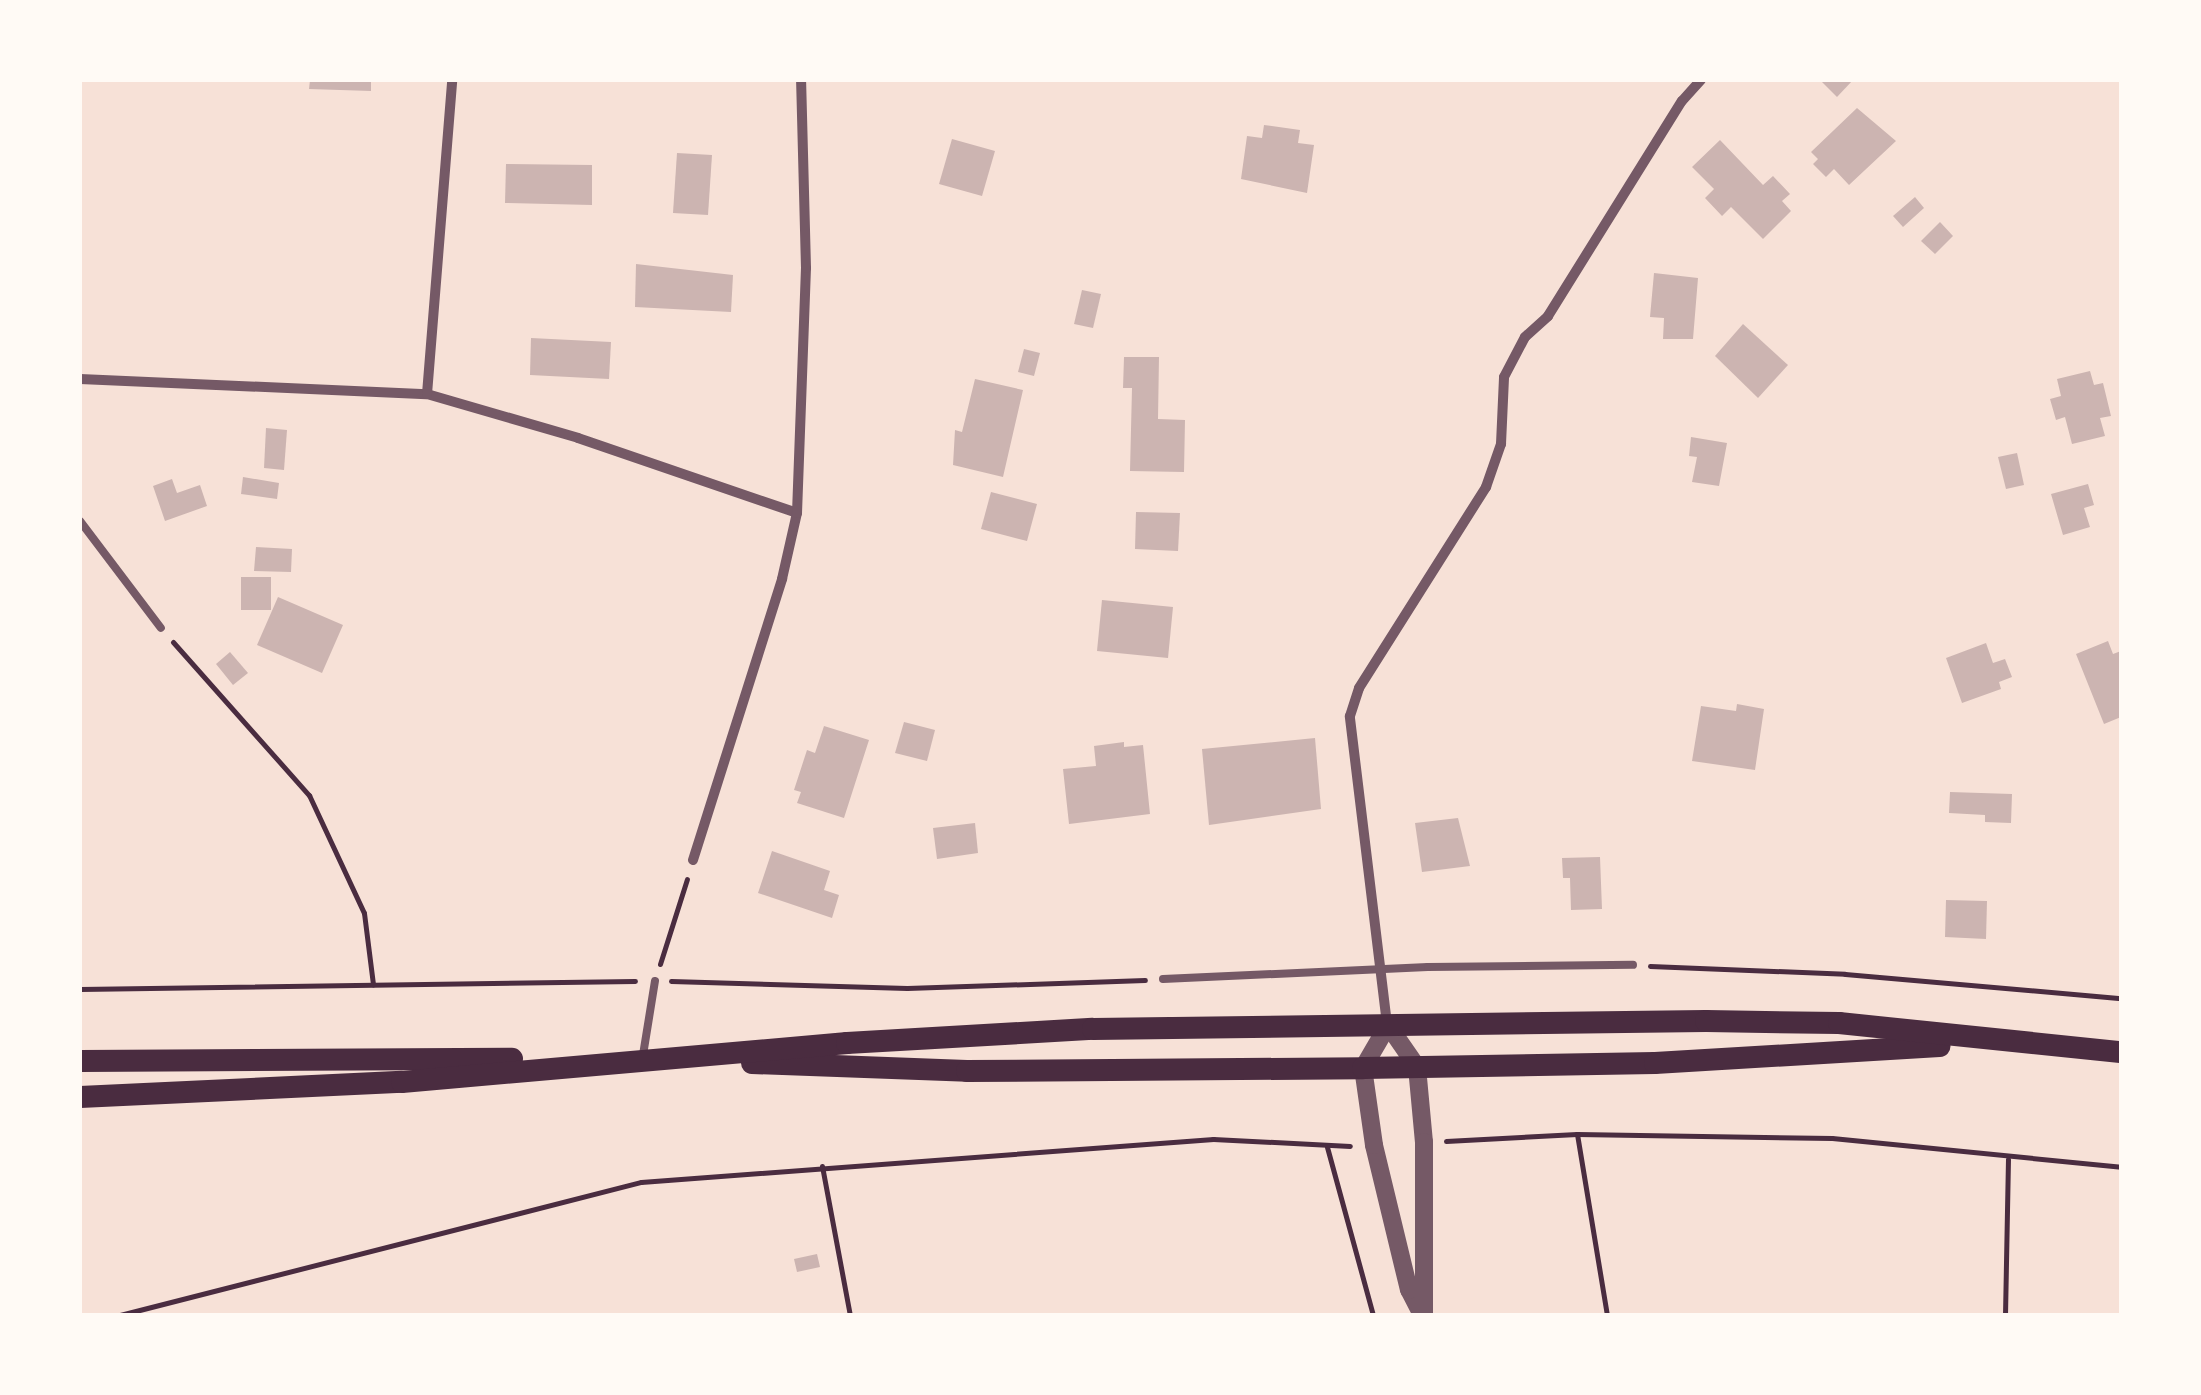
<!DOCTYPE html>
<html>
<head>
<meta charset="utf-8">
<style>
  body { margin:0 }
  #map { position:relative; width:2201px; height:1395px; overflow:hidden; background:#f7e1d7; font-family:"IBM Plex Sans",sans-serif }
  div>[style] { position:absolute }
  .building>* { inset:0; background:#ccb4b1 }
  .path>* { height:5px; margin:-2.5px; padding:0 2.5px; transform-origin:2.5px; border-radius:2.5px; background:#4a2c40 }
  .service>* { height:8px; margin:-4px; padding:0 4px; transform-origin:4px; border-radius:4px; background:#755966 }
  .minor>* { height:10px; margin:-5px; padding:0 5px; transform-origin:5px; border-radius:5px; background:#755966 }
  .tertiary>* { height:18px; margin:-9px; padding:0 9px; transform-origin:9px; border-radius:9px; background:#755966 }
  .primary>* { height:22px; margin:-11px; padding:0 11px; transform-origin:11px; border-radius:11px; background:#4a2c40 }
  span { translate:-50% -50%; white-space:nowrap; text-align:center; line-height:1.15; -webkit-text-stroke:8px #fffaf5; paint-order:stroke }
  .frame { position:absolute; inset:0; border:82px solid #fffaf5; pointer-events:none }
</style>
</head>
<body>
<div id="map">
  <div class="building">
    <i style="clip-path:polygon(310px 80px,371px 80px,371px 91px,309px 89px)"></i>
    <i style="clip-path:polygon(1820px 80px,1853px 80px,1837px 97px)"></i>
    <i style="clip-path:polygon(1857px 108px,1896px 141px,1849px 185px,1834px 169px,1826px 177px,1813px 164px,1818px 159px,1811px 152px)"></i>
    <i style="clip-path:polygon(1264px 125px,1300px 130px,1298px 143px,1314px 145px,1307px 193px,1241px 179px,1247px 136px,1262px 138px)"></i>
    <i style="clip-path:polygon(952px 139px,995px 151px,982px 196px,939px 184px)"></i>
    <i style="clip-path:polygon(1720px 140px,1763px 185px,1773px 176px,1790px 194px,1782px 201px,1791px 211px,1763px 239px,1731px 207px,1722px 216px,1705px 198px,1714px 189px,1692px 167px)"></i>
    <i style="clip-path:polygon(677px 153px,712px 155px,708px 215px,673px 213px)"></i>
    <i style="clip-path:polygon(506px 164px,592px 165px,592px 205px,505px 203px)"></i>
    <i style="clip-path:polygon(1915px 197px,1924px 208px,1903px 227px,1893px 216px)"></i>
    <i style="clip-path:polygon(1940px 222px,1953px 236px,1935px 254px,1921px 241px)"></i>
    <i style="clip-path:polygon(636px 264px,733px 275px,731px 312px,635px 307px)"></i>
    <i style="clip-path:polygon(1654px 273px,1698px 278px,1693px 339px,1663px 339px,1664px 318px,1650px 317px)"></i>
    <i style="clip-path:polygon(1082px 290px,1101px 294px,1093px 328px,1074px 324px)"></i>
    <i style="clip-path:polygon(1743px 324px,1788px 365px,1758px 398px,1715px 356px)"></i>
    <i style="clip-path:polygon(531px 338px,611px 342px,609px 379px,530px 375px)"></i>
    <i style="clip-path:polygon(1024px 349px,1040px 353px,1034px 376px,1018px 372px)"></i>
    <i style="clip-path:polygon(1124px 357px,1159px 357px,1158px 419px,1185px 420px,1184px 472px,1130px 471px,1132px 388px,1123px 388px)"></i>
    <i style="clip-path:polygon(2090px 371px,2094px 385px,2103px 383px,2111px 416px,2100px 418px,2105px 436px,2072px 444px,2065px 417px,2056px 420px,2050px 399px,2061px 396px,2057px 379px)"></i>
    <i style="clip-path:polygon(975px 379px,1023px 390px,1003px 477px,953px 465px,955px 430px,962px 432px)"></i>
    <i style="clip-path:polygon(266px 428px,287px 430px,284px 470px,264px 468px)"></i>
    <i style="clip-path:polygon(1691px 437px,1727px 443px,1719px 486px,1692px 482px,1697px 457px,1689px 456px)"></i>
    <i style="clip-path:polygon(2017px 453px,2024px 485px,2006px 489px,1998px 457px)"></i>
    <i style="clip-path:polygon(243px 477px,279px 483px,277px 499px,241px 494px)"></i>
    <i style="clip-path:polygon(172px 479px,177px 493px,200px 485px,207px 506px,165px 521px,153px 486px)"></i>
    <i style="clip-path:polygon(2088px 484px,2094px 505px,2084px 508px,2090px 527px,2063px 535px,2051px 494px)"></i>
    <i style="clip-path:polygon(991px 492px,1037px 504px,1027px 541px,981px 529px)"></i>
    <i style="clip-path:polygon(1136px 512px,1180px 513px,1178px 551px,1135px 549px)"></i>
    <i style="clip-path:polygon(256px 547px,292px 549px,291px 572px,254px 571px)"></i>
    <i style="clip-path:polygon(241px 577px,271px 577px,271px 610px,241px 610px)"></i>
    <i style="clip-path:polygon(278px 597px,343px 625px,322px 673px,257px 645px)"></i>
    <i style="clip-path:polygon(1102px 600px,1173px 607px,1168px 658px,1097px 651px)"></i>
    <i style="clip-path:polygon(2108px 641px,2113px 654px,2121px 651px,2121px 717px,2104px 724px,2076px 654px)"></i>
    <i style="clip-path:polygon(1986px 643px,1993px 663px,2005px 659px,2012px 677px,1999px 682px,2001px 689px,1962px 703px,1946px 658px)"></i>
    <i style="clip-path:polygon(230px 652px,248px 673px,233px 685px,216px 664px)"></i>
    <i style="clip-path:polygon(1737px 704px,1764px 709px,1755px 770px,1692px 761px,1701px 706px,1736px 711px)"></i>
    <i style="clip-path:polygon(904px 722px,935px 730px,927px 761px,895px 753px)"></i>
    <i style="clip-path:polygon(824px 726px,869px 740px,844px 818px,797px 803px,801px 792px,794px 790px,807px 750px,815px 753px)"></i>
    <i style="clip-path:polygon(1315px 738px,1321px 809px,1209px 825px,1202px 749px)"></i>
    <i style="clip-path:polygon(1124px 742px,1124px 747px,1143px 745px,1150px 814px,1069px 824px,1063px 769px,1096px 766px,1094px 746px)"></i>
    <i style="clip-path:polygon(1950px 792px,2012px 794px,2011px 823px,1985px 822px,1985px 815px,1949px 813px)"></i>
    <i style="clip-path:polygon(1458px 818px,1470px 866px,1422px 872px,1415px 823px)"></i>
    <i style="clip-path:polygon(975px 823px,978px 853px,937px 859px,933px 828px)"></i>
    <i style="clip-path:polygon(772px 851px,830px 871px,824px 890px,839px 895px,832px 918px,758px 893px)"></i>
    <i style="clip-path:polygon(1600px 857px,1602px 909px,1571px 910px,1570px 878px,1563px 878px,1562px 858px)"></i>
    <i style="clip-path:polygon(1946px 900px,1987px 901px,1986px 939px,1945px 937px)"></i>
    <i style="clip-path:polygon(817px 1254px,820px 1267px,797px 1272px,794px 1259px)"></i>
  </div>
  <div class="path">
    <i style="left:173px;top:642px;width:205px;rotate:48.4deg"></i>
    <i style="left:309px;top:795px;width:130px;rotate:65deg"></i>
    <i style="left:364px;top:913px;width:72px;rotate:82.8deg"></i>
    <i style="left:660px;top:964px;width:89px;rotate:-72.4deg"></i>
    <i style="left:1650px;top:966px;width:195px;rotate:2.3deg"></i>
    <i style="left:1845px;top:974px;width:277px;rotate:5deg"></i>
    <i style="left:671px;top:981px;width:236px;rotate:1.7deg"></i>
    <i style="left:907px;top:988px;width:238px;rotate:-1.9deg"></i>
    <i style="left:80px;top:989px;width:555px;rotate:-0.83deg"></i>
    <i style="left:1577px;top:1134px;width:183px;rotate:80.6deg"></i>
    <i style="left:1446px;top:1141px;width:131px;rotate:-3.1deg"></i>
    <i style="left:1577px;top:1134px;width:255px;rotate:0.9deg"></i>
    <i style="left:1832px;top:1138px;width:290px;rotate:5.7deg"></i>
    <i style="left:1327px;top:1147px;width:174px;rotate:74.7deg"></i>
    <i style="left:822px;top:1166px;width:152px;rotate:79.4deg"></i>
    <i style="left:120px;top:1315px;width:538px;rotate:-14.32deg"></i>
    <i style="left:641px;top:1182px;width:574px;rotate:-4.3deg"></i>
    <i style="left:1213px;top:1139px;width:137px;rotate:2.9deg"></i>
    <i style="left:2005px;top:1315px;width:156px;rotate:-88.9deg"></i>
  </div>
  <div class="service">
    <i style="left:80px;top:521px;width:134px;rotate:52.9deg"></i>
    <i style="left:1163px;top:979px;width:265px;rotate:-2.6deg"></i>
    <i style="left:1428px;top:967px;width:205px;rotate:-0.6deg"></i>
    <i style="left:643px;top:1055px;width:75px;rotate:-80.8deg"></i>
  </div>
  <div class="minor">
    <i style="left:80px;top:379px;width:347px;rotate:2.5deg"></i>
    <i style="left:427px;top:394px;width:157px;rotate:16.2deg"></i>
    <i style="left:578px;top:438px;width:231px;rotate:18.9deg"></i>
    <i style="left:427px;top:394px;width:315px;rotate:-85.4deg"></i>
    <i style="left:693px;top:860px;width:295px;rotate:-72.4deg"></i>
    <i style="left:782px;top:579px;width:68px;rotate:-77.2deg"></i>
    <i style="left:797px;top:513px;width:245px;rotate:-87.9deg"></i>
    <i style="left:806px;top:268px;width:188px;rotate:-91.5deg"></i>
    <i style="left:1387px;top:1024px;width:310px;rotate:-96.9deg"></i>
    <i style="left:1350px;top:716px;width:29px;rotate:-72deg"></i>
    <i style="left:1359px;top:688px;width:238px;rotate:-57.7deg"></i>
    <i style="left:1486px;top:487px;width:46px;rotate:-70.8deg"></i>
    <i style="left:1501px;top:444px;width:67px;rotate:-87.4deg"></i>
    <i style="left:1504px;top:377px;width:45px;rotate:-62.3deg"></i>
    <i style="left:1525px;top:337px;width:31px;rotate:-42deg"></i>
    <i style="left:1548px;top:316px;width:253px;rotate:-58.1deg"></i>
    <i style="left:1682px;top:101px;width:28px;rotate:-48deg"></i>
  </div>
  <div class="tertiary">
    <i style="left:1422px;top:1315px;width:28px;rotate:-117deg"></i>
    <i style="left:1409px;top:1290px;width:149px;rotate:-103.6deg"></i>
    <i style="left:1374px;top:1145px;width:78px;rotate:-98.1deg"></i>
    <i style="left:1363px;top:1068px;width:50px;rotate:-59.8deg"></i>
    <i style="left:1388px;top:1025px;width:51px;rotate:55.4deg"></i>
    <i style="left:1417px;top:1067px;width:75px;rotate:84.7deg"></i>
    <i style="left:1424px;top:1142px;width:173px;rotate:90deg"></i>
  </div>
  <div class="primary">
    <i style="left:80px;top:1061px;width:432px;rotate:-0.3deg"></i>
    <i style="left:752px;top:1063px;width:215px;rotate:2.1deg"></i>
    <i style="left:967px;top:1071px;width:396px;rotate:-0.4deg"></i>
    <i style="left:1363px;top:1068px;width:292px;rotate:-1deg"></i>
    <i style="left:1655px;top:1063px;width:285px;rotate:-3.4deg"></i>
    <i style="left:80px;top:1097px;width:322px;rotate:-2.7deg"></i>
    <i style="left:402px;top:1082px;width:447px;rotate:-5deg"></i>
    <i style="left:847px;top:1043px;width:246px;rotate:-3.3deg"></i>
    <i style="left:1093px;top:1029px;width:613px;rotate:-0.75deg"></i>
    <i style="left:1706px;top:1021px;width:133px;rotate:0.9deg"></i>
    <i style="left:1839px;top:1023px;width:283px;rotate:5.9deg"></i>
  </div>
  <div class="frame"></div>
</div>
</body>
</html>
